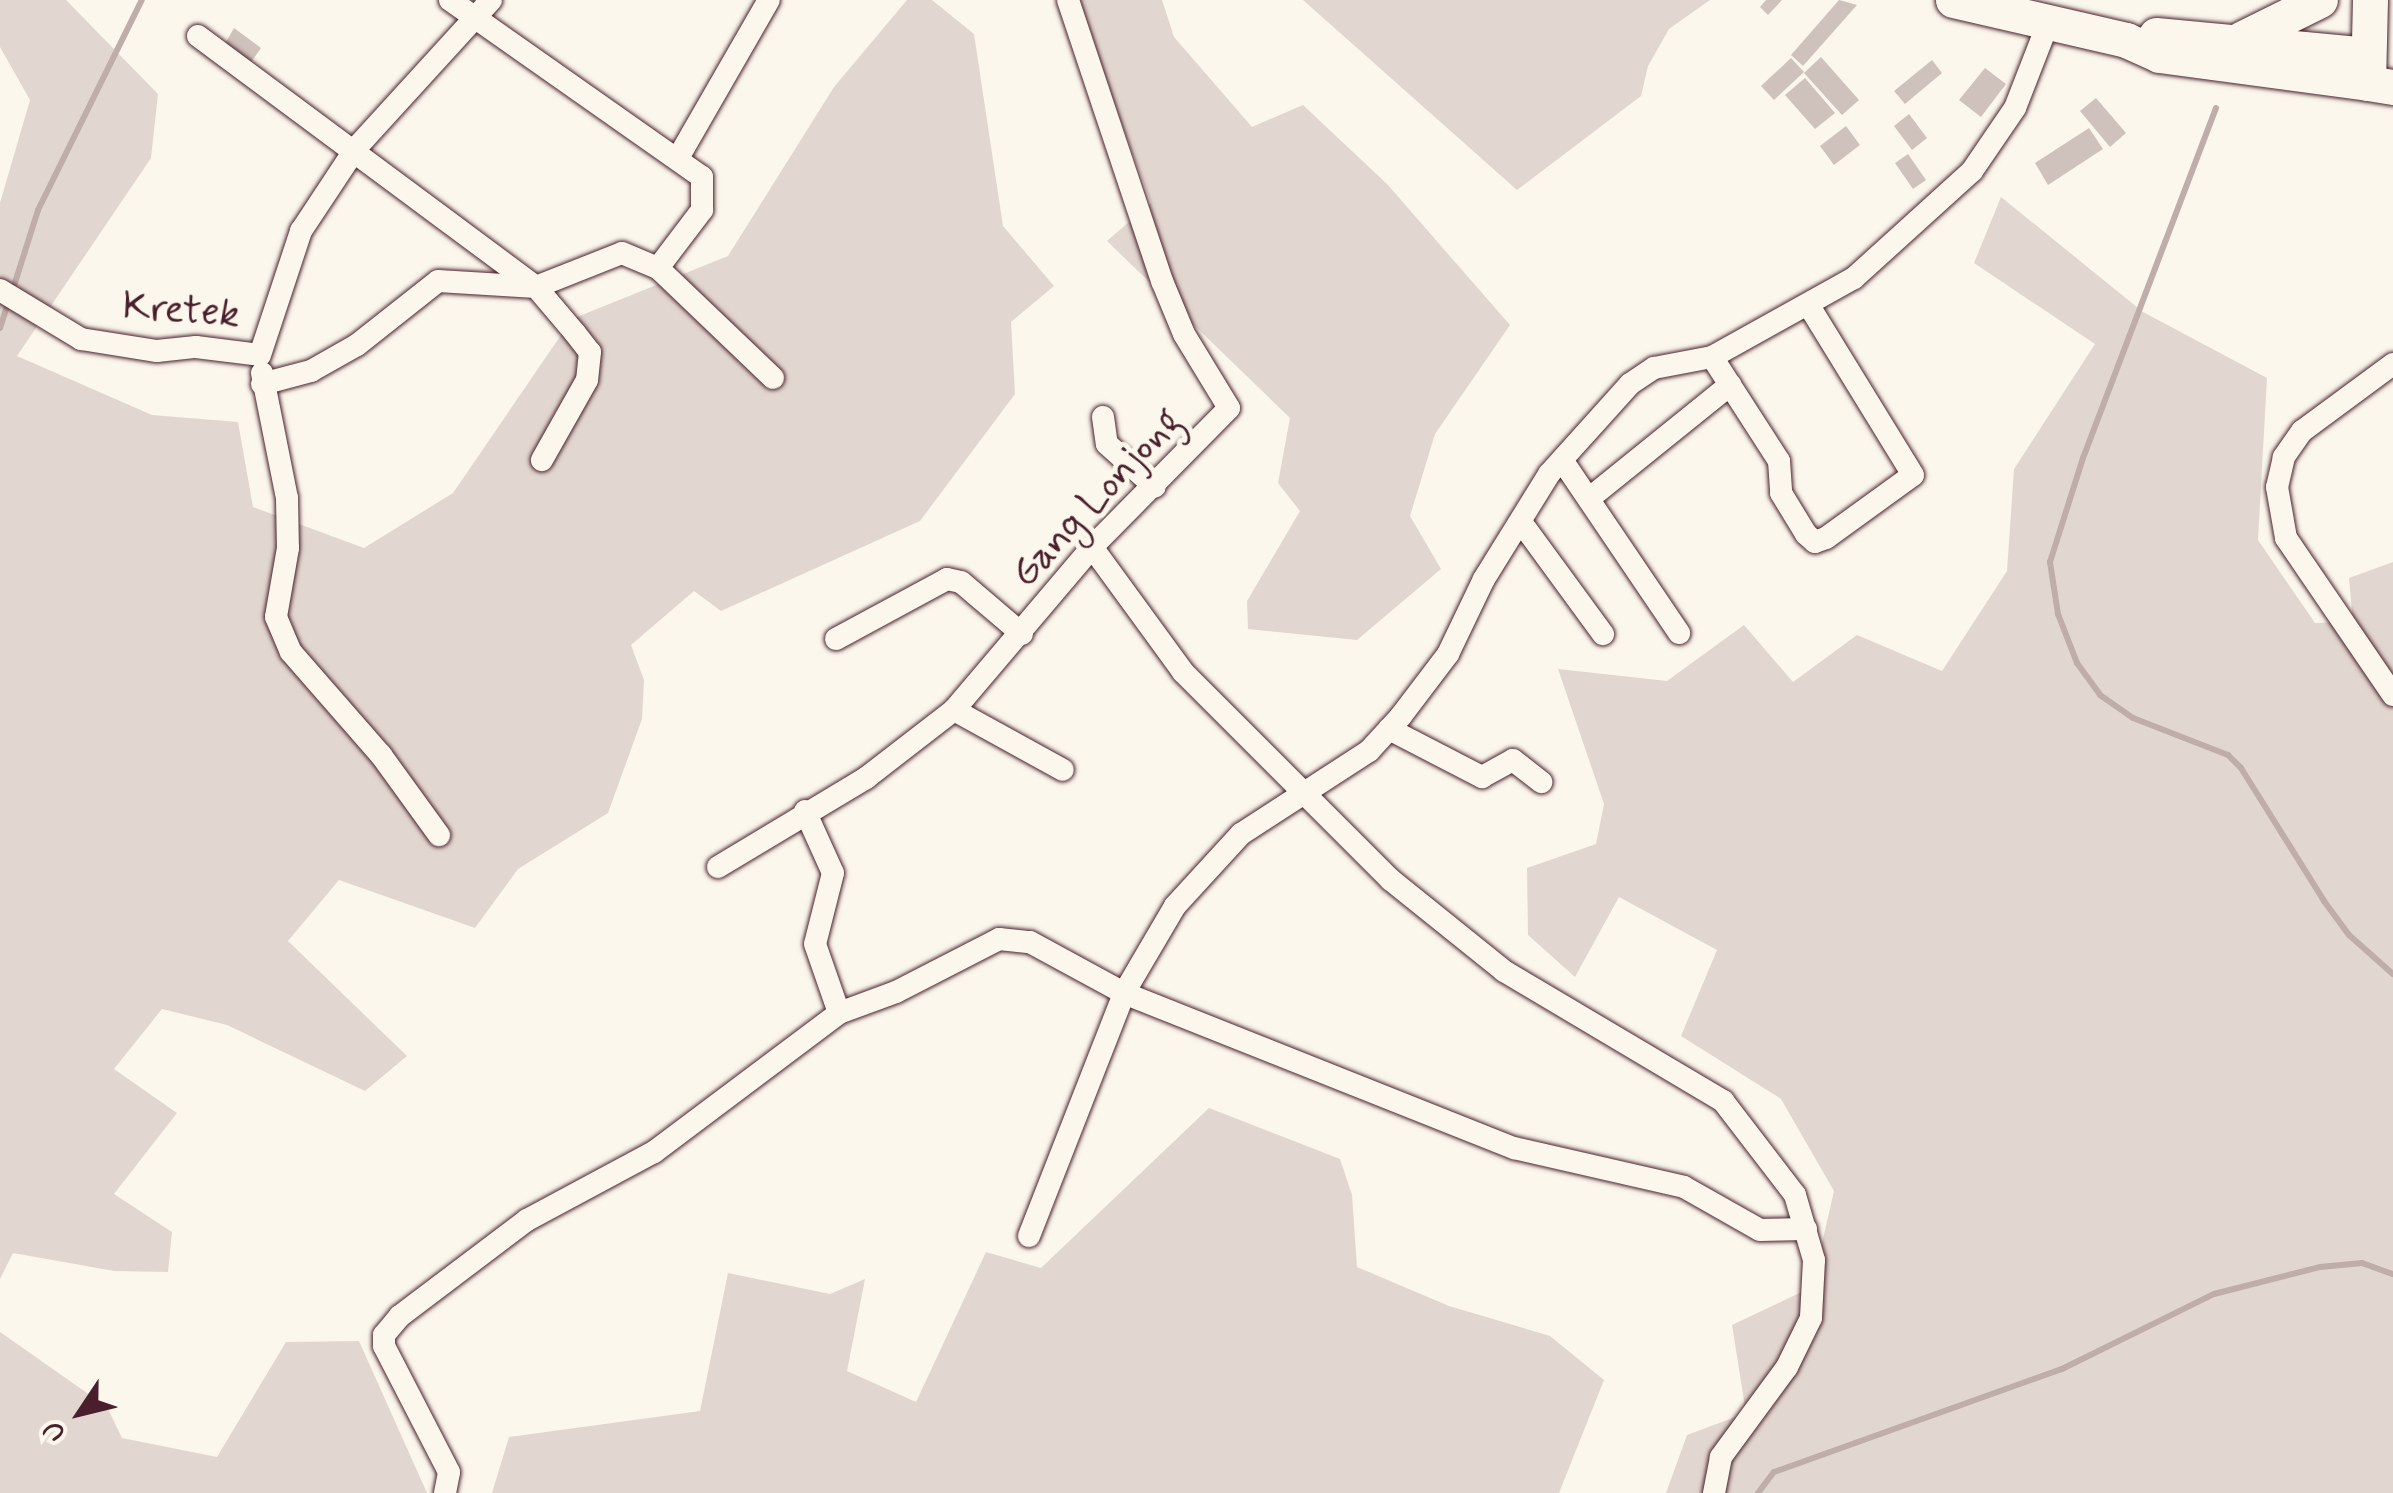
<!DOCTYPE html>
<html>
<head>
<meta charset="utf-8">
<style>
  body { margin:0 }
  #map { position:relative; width:2393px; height:1493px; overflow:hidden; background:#fbf7ec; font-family:Mynerve,sans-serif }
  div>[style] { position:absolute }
  .green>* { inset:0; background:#e2d7d0 }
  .stream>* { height:6px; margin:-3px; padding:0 3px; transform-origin:3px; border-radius:3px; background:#bfadaa }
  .building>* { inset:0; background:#cfc2bc }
  .roads { filter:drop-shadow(0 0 2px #4a1f2b) drop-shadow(0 0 2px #4a1f2b) }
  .minor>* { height:22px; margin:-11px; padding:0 11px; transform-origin:11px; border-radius:11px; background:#fbf7ec }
  .primary>* { height:35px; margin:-17.5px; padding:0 17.5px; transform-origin:17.5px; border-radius:17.5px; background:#fbf7ec }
  .trunk>* { height:35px; margin:-17.5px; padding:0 17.5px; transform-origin:17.5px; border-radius:17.5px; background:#fbf7ec }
  span { translate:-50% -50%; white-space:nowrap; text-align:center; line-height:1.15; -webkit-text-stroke:10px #fbf7ec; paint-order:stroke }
  .street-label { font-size:40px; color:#4a1f2b }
  .north { position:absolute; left:30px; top:1363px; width:100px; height:100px; -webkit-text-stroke:8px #fbf7ec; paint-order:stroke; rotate:235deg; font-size:28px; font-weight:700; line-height:40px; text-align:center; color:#4a1f2b }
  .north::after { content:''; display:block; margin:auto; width:35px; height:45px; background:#4a1f2b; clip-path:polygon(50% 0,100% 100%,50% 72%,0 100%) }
</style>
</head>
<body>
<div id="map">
  <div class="green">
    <i style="clip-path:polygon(0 0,66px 0,158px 94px,151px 158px,17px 356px,152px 415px,238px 422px,253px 507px,364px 548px,453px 493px,572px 319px,728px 256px,834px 87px,907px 0,932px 0,974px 34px,1003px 226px,1054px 286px,1011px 322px,1015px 394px,920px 521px,721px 611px,694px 591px,631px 645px,644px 680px,642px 719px,608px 813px,518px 869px,475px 928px,339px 880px,288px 941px,407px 1056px,365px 1091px,227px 1025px,162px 1009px,114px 1069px,177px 1113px,114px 1194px,172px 1232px,168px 1272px,114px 1271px,13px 1253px,0 1279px,0 203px,30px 100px,0 47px)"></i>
    <i style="clip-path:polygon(1076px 0,1162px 0,1174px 37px,1252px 127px,1303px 105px,1387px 184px,1510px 325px,1435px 434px,1410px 516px,1441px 569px,1357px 640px,1248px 629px,1247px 601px,1300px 511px,1278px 483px,1290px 418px,1107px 241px,1151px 203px)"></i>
    <i style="clip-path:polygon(1303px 0,1710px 0,1669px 29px,1648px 66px,1641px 96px,1517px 190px)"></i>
    <i style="clip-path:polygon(2001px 197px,2143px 312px,2267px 378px,2258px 540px,2315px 623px,2353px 622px,2349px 578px,2393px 562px,2393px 1493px,1666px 1493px,1687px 1435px,1746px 1413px,1732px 1325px,1812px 1287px,1834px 1191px,1781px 1099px,1681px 1036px,1717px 950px,1619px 897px,1575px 977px,1528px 935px,1527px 868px,1596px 844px,1604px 804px,1558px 669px,1667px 681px,1744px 625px,1793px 682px,1857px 635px,1942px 671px,2007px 571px,2014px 469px,2095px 344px,1974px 263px)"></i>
    <i style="clip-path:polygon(1209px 1108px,1340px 1159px,1352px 1195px,1357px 1267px,1449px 1306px,1550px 1336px,1604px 1380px,1559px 1493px,492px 1493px,509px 1437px,700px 1411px,728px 1273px,830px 1294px,865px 1279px,847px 1371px,916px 1402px,986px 1252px,1041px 1268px)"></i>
    <i style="clip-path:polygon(0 1332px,107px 1407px,122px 1438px,217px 1457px,286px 1342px,359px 1341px,427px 1493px,0 1493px)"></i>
  </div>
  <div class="stream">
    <i style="left:2216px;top:108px;width:374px;rotate:110.8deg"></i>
    <i style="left:2083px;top:458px;width:109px;rotate:107.6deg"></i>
    <i style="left:2050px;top:562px;width:53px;rotate:81.3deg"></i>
    <i style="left:2058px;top:614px;width:53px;rotate:68.8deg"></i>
    <i style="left:2077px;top:663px;width:39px;rotate:54deg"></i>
    <i style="left:2100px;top:695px;width:40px;rotate:34.9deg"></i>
    <i style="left:2133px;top:718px;width:102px;rotate:21.3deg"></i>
    <i style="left:2228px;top:755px;width:18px;rotate:45deg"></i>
    <i style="left:2241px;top:768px;width:157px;rotate:58deg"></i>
    <i style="left:2324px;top:901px;width:42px;rotate:53.7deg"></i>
    <i style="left:2349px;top:935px;width:59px;rotate:41.6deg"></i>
    <i style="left:13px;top:289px;width:83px;rotate:-72.4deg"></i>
    <i style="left:38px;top:210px;width:234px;rotate:-63.7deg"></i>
    <i style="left:0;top:328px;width:28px;rotate:-72deg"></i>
    <i style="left:1758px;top:1493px;width:26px;rotate:-53deg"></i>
    <i style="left:1774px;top:1472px;width:306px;rotate:-19.7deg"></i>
    <i style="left:2062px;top:1369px;width:169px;rotate:-26.3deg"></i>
    <i style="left:2214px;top:1294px;width:109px;rotate:-14.3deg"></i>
    <i style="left:2320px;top:1267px;width:42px;rotate:-5.4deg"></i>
    <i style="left:2362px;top:1263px;width:33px;rotate:20deg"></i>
  </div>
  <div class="building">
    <i style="clip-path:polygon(1766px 0,1782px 0,1768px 15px,1760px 7px)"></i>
    <i style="clip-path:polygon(1839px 0,1857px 5px,1803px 66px,1791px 55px)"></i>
    <i style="clip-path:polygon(234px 28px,261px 48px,249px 65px,223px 47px)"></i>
    <i style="clip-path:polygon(1821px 57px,1859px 100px,1842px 115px,1804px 73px)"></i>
    <i style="clip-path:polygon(1791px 58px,1804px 72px,1774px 100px,1761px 86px)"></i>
    <i style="clip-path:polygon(1932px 60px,1942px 73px,1905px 104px,1894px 91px)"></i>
    <i style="clip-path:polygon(1985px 68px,2006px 84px,1981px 117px,1959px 100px)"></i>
    <i style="clip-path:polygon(1805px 78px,1835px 113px,1815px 129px,1785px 95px)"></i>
    <i style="clip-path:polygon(2096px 98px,2126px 133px,2110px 147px,2080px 111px)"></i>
    <i style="clip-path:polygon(1909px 114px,1927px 138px,1912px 150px,1894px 126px)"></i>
    <i style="clip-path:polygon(1846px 126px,1860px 145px,1834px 165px,1820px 146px)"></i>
    <i style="clip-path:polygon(2089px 128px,2103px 149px,2048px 185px,2035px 163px)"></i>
    <i style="clip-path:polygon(1908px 154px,1926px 180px,1913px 189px,1895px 163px)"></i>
  </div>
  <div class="roads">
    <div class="minor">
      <i style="left:450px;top:0;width:308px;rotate:35.1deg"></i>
      <i style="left:702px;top:177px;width:33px;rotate:90deg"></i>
      <i style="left:702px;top:210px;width:73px;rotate:127.2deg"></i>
      <i style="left:198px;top:36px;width:421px;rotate:36.6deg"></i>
      <i style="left:536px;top:287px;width:60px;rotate:49.7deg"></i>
      <i style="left:575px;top:333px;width:24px;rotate:52deg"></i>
      <i style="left:590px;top:352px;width:28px;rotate:96deg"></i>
      <i style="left:587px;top:380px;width:92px;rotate:119.4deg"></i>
      <i style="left:678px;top:158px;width:182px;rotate:-60.1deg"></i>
      <i style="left:0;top:290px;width:95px;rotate:31.2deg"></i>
      <i style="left:81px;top:339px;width:77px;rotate:9deg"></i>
      <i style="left:157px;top:351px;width:39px;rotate:-6deg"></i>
      <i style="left:196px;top:347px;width:64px;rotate:7.1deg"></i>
      <i style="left:260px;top:355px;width:131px;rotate:-71.7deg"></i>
      <i style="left:301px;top:231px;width:100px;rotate:-56.5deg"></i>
      <i style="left:356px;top:148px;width:200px;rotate:-47.6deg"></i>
      <i style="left:1712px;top:357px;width:124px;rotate:57.2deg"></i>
      <i style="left:1779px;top:461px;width:32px;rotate:86deg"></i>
      <i style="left:1781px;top:493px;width:48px;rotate:58.6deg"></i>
      <i style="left:1806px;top:534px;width:12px;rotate:42deg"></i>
      <i style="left:1815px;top:542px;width:12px;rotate:-20deg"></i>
      <i style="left:1826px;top:538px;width:107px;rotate:-35.9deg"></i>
      <i style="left:1913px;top:475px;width:198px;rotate:-121.6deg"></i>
      <i style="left:2393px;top:364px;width:113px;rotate:143.6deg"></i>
      <i style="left:2302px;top:431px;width:32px;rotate:125deg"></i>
      <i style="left:2284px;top:457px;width:31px;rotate:103deg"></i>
      <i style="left:2277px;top:487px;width:52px;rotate:80deg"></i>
      <i style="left:2286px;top:538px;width:190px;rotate:55.7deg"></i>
      <i style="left:262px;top:373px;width:127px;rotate:78.7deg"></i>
      <i style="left:287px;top:498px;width:50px;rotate:88.9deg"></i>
      <i style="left:288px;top:548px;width:70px;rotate:99.9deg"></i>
      <i style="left:276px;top:617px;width:38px;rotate:67deg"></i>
      <i style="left:291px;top:652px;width:137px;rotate:48.9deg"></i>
      <i style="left:381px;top:755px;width:99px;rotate:54.1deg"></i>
      <i style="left:262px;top:384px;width:51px;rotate:-14.9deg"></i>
      <i style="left:311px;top:371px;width:53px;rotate:-29.5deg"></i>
      <i style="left:357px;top:345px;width:103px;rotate:-38.3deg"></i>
      <i style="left:438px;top:281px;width:98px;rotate:3.5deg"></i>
      <i style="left:536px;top:287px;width:92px;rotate:-21.6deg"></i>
      <i style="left:622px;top:253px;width:39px;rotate:23deg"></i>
      <i style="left:658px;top:268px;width:159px;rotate:43.7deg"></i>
      <i style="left:1103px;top:417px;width:27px;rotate:82deg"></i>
      <i style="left:1107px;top:444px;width:64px;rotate:41.9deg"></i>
      <i style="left:1562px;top:460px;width:209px;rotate:55.9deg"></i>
      <i style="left:1591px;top:497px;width:179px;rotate:-38.9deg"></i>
      <i style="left:1521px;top:522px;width:139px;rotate:53.8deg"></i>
      <i style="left:1092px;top:547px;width:155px;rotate:53.9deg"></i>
      <i style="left:1183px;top:672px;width:294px;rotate:45deg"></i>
      <i style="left:1391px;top:880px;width:145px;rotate:38.8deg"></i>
      <i style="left:1504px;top:971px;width:255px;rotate:30.7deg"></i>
      <i style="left:1723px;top:1101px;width:118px;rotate:52.5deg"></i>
      <i style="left:1795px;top:1195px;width:68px;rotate:73.7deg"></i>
      <i style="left:1814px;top:1260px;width:58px;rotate:93deg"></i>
      <i style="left:1811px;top:1318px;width:55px;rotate:116.1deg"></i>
      <i style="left:1787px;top:1367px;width:112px;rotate:126.3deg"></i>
      <i style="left:1721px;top:1457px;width:37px;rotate:101deg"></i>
      <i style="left:836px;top:639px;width:126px;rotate:-28.4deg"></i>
      <i style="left:947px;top:579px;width:14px;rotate:12deg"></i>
      <i style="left:961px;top:582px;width:80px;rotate:40.4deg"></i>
      <i style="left:954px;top:710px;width:124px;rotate:28.8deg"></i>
      <i style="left:1389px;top:729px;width:105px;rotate:27.3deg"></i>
      <i style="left:1482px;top:777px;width:35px;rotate:-29deg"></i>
      <i style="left:1513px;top:760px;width:36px;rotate:38deg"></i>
      <i style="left:805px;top:811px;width:68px;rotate:65.7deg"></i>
      <i style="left:833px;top:873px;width:73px;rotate:104.2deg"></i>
      <i style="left:815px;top:944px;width:73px;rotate:70.8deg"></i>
      <i style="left:718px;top:867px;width:173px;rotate:-31deg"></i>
      <i style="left:866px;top:778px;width:111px;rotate:-37.7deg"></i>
      <i style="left:954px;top:710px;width:214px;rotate:-49.7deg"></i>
      <i style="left:1092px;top:547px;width:195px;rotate:-45.4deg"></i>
      <i style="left:1229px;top:408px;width:87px;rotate:-121.3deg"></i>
      <i style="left:1184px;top:334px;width:57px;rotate:-112.5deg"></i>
      <i style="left:1162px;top:281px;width:296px;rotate:-108.5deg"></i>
      <i style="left:1029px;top:1236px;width:261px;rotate:-68.6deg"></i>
      <i style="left:1124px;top:993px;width:101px;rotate:-59.6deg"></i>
      <i style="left:1175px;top:906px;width:98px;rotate:-47.5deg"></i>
      <i style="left:1241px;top:834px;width:153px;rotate:-33deg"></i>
      <i style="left:1369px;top:751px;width:47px;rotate:-47.6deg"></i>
      <i style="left:1401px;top:716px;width:78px;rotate:-52.8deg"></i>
      <i style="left:1448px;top:654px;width:83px;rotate:-64.4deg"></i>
      <i style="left:1484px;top:579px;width:123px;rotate:-58.2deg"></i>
      <i style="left:1549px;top:474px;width:121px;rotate:-48deg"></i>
      <i style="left:1630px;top:384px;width:29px;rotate:-34deg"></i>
      <i style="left:1654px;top:368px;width:59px;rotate:-10.7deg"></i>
      <i style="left:1712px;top:357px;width:162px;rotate:-29.1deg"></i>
      <i style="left:1854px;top:278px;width:159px;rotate:-42.2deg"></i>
      <i style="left:1972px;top:171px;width:76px;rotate:-55.7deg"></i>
      <i style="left:2015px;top:108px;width:88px;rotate:-68.7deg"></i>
      <i style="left:445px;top:1493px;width:21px;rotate:-79deg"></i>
      <i style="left:449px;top:1472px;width:142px;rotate:-117.3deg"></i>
      <i style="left:384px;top:1346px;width:11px;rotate:-90deg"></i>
      <i style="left:384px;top:1335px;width:25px;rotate:-50deg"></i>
      <i style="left:400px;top:1316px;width:159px;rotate:-37.1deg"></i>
      <i style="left:527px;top:1220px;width:144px;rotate:-28.2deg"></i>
      <i style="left:654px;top:1152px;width:231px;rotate:-36.9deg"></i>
      <i style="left:839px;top:1013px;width:61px;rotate:-20.2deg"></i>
      <i style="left:896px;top:992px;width:116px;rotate:-27.2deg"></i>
      <i style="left:999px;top:939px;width:31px;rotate:6deg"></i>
      <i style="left:1030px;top:942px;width:107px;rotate:28.5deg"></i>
      <i style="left:1124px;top:993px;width:420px;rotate:21.7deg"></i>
      <i style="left:1514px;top:1148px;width:174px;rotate:12.9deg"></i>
      <i style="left:1684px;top:1187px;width:87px;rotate:29.5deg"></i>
      <i style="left:1760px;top:1230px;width:46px;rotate:-1.2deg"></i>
    </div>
    <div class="primary">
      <i style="left:1953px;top:0;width:178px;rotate:13deg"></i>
      <i style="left:2126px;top:40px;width:36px;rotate:24deg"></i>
      <i style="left:2159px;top:55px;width:211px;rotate:7.6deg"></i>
      <i style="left:2156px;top:35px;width:213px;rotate:5.4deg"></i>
    </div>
    <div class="trunk">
      <i style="left:2370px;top:0;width:83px;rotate:91.4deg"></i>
      <i style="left:2368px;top:83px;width:25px;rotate:9deg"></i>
      <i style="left:2241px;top:39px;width:88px;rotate:-26.3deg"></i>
    </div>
  </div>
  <div class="street-label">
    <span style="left:181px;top:311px;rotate:4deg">Kretek</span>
    <span style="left:1097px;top:498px;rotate:-47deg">Gang Lonjong</span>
  </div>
  <div class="north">U</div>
</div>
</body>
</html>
